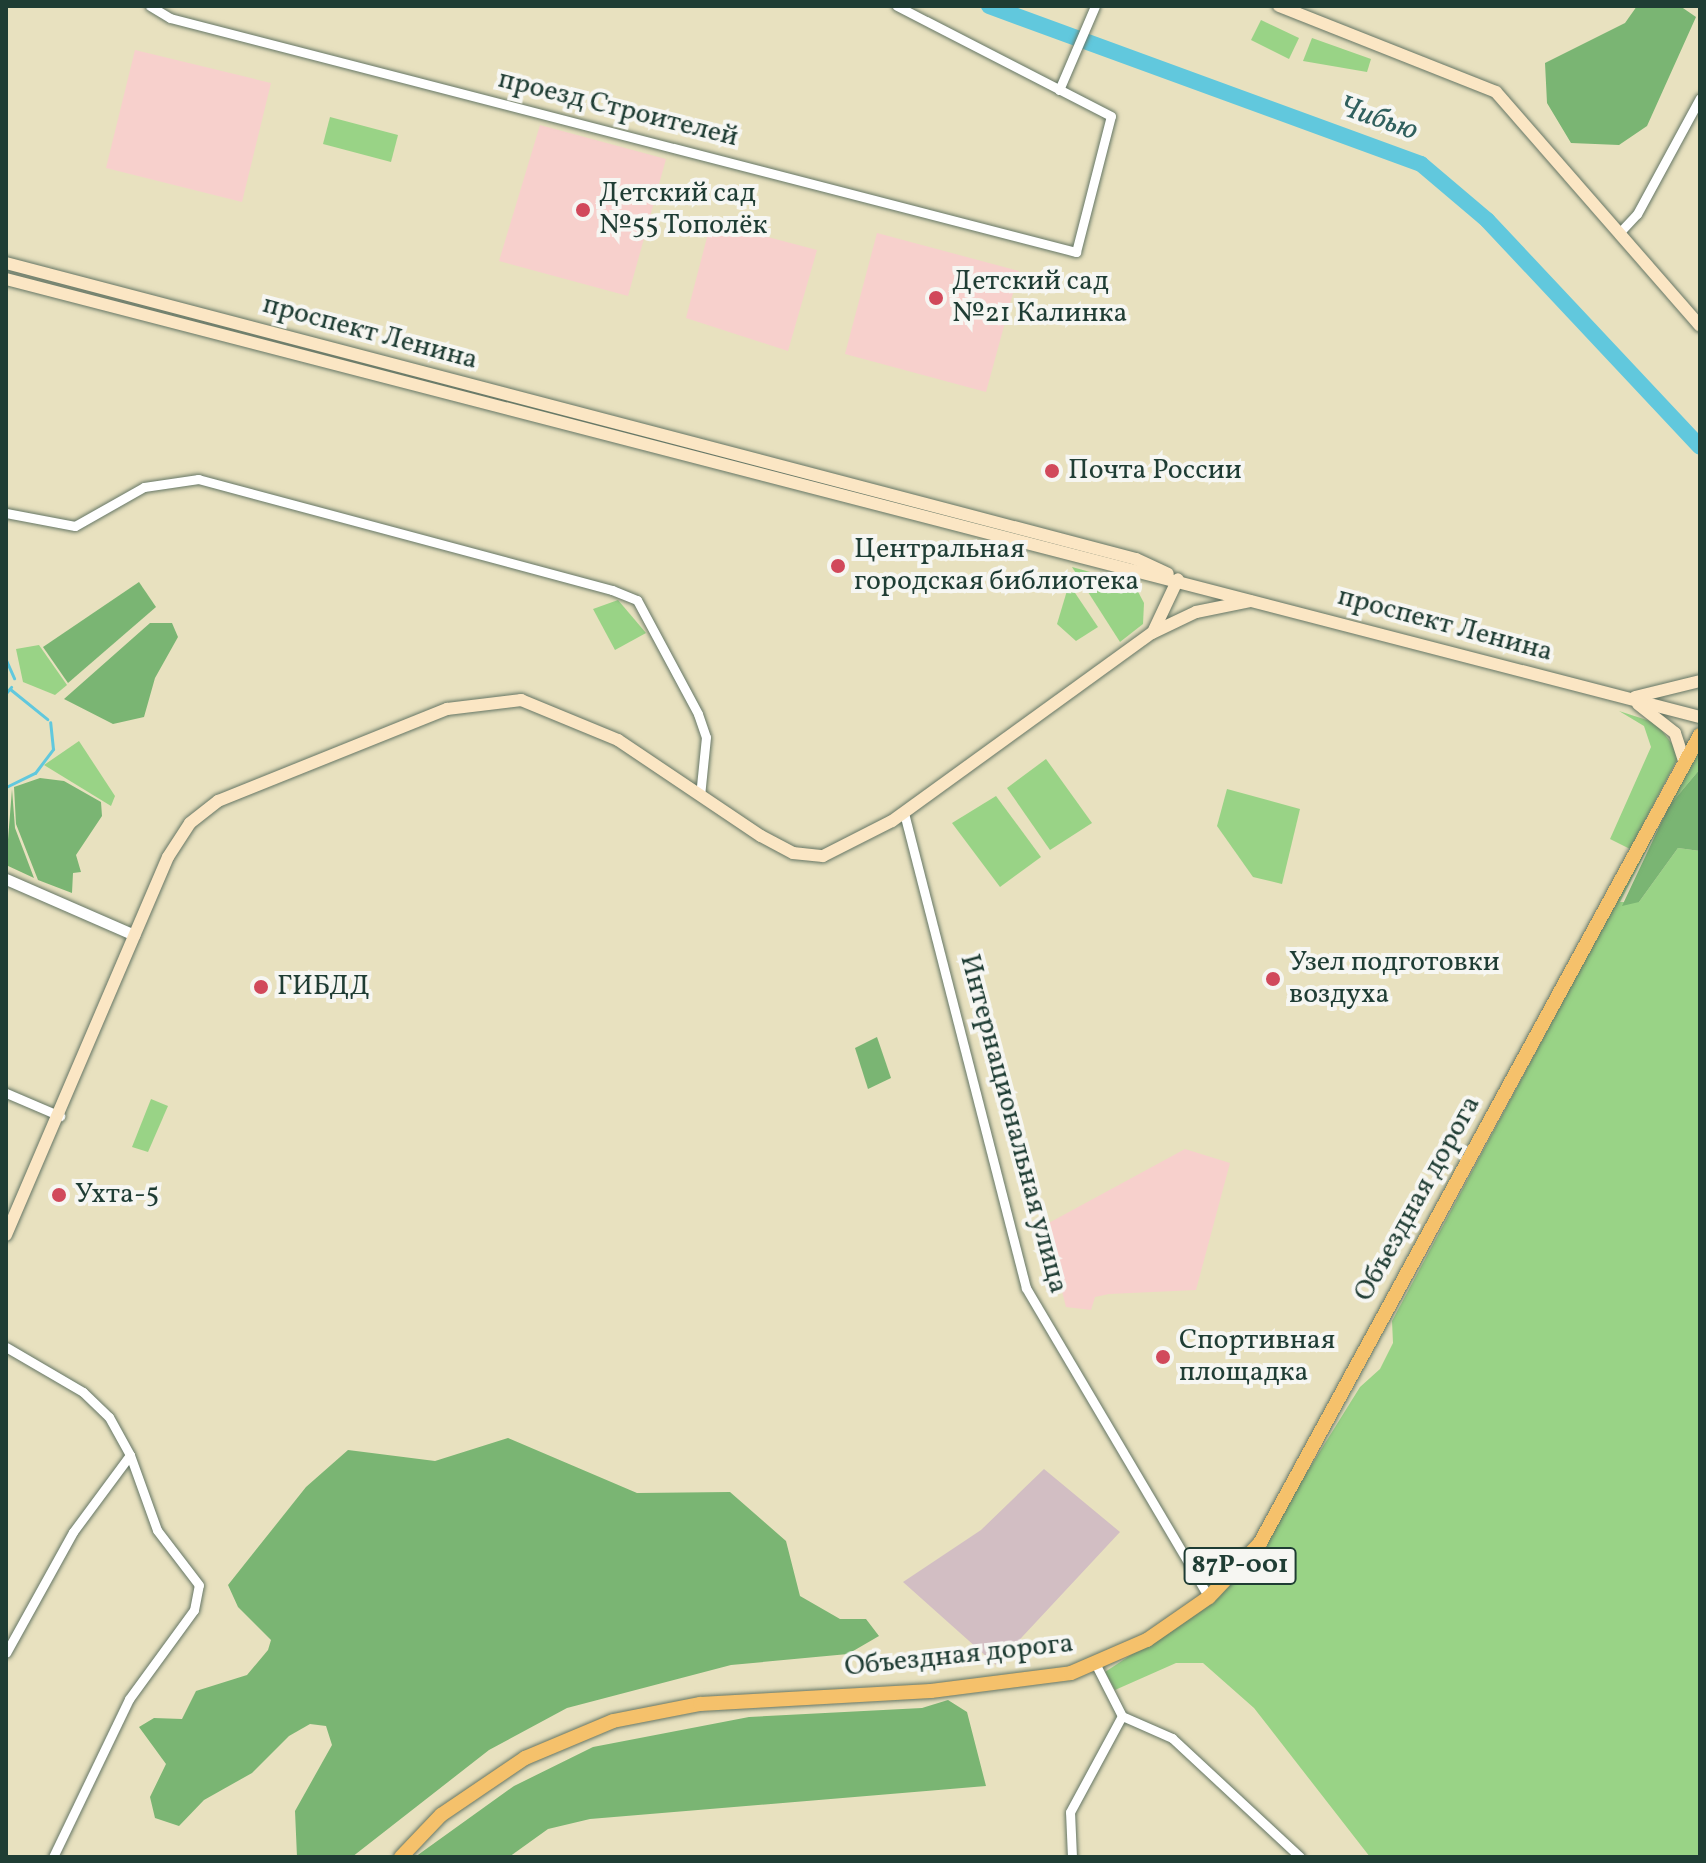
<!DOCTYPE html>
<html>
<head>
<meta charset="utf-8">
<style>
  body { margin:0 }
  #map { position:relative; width:1706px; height:1863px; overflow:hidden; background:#e8e1bf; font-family:Vollkorn,serif }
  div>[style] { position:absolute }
  .built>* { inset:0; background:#f7d0cc }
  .industrial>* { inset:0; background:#d2bec3 }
  .green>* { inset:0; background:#99d386 }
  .forest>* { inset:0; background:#7ab573 }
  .stream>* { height:3px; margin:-1.5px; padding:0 1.5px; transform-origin:1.5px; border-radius:1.5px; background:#61c8dd }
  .river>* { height:16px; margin:-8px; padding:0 8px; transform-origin:8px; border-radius:8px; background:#61c8dd }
  .roads { filter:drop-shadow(0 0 2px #657665) drop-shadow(0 0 2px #657665) }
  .minor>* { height:9px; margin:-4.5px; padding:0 4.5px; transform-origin:4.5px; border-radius:4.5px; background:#fff }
  .tertiary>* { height:11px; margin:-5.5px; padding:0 5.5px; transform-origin:5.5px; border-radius:5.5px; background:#fff }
  .secondary>* { height:12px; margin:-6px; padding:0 6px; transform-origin:6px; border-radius:6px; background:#fbe6c4 }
  .primary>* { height:14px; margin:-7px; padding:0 7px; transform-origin:7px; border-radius:7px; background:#f5c16b }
  .dots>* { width:22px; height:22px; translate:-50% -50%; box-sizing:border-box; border:4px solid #f6f6f2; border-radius:50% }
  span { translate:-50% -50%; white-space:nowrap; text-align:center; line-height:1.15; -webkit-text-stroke:8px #f6f6f2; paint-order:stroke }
  .shield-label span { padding:2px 6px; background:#f6f6f2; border:2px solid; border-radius:6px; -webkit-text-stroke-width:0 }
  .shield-label { font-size:26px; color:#1f3d34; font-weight:700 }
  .street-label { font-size:28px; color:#1f3d34 }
  .poi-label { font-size:28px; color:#1f3d34 }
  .left { translate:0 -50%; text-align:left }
  .water-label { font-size:30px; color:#30605e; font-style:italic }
  .frame { position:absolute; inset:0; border:8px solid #1f3d34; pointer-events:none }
</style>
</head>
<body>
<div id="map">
  <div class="built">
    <i style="clip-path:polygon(135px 50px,271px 83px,242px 202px,106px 168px)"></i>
    <i style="clip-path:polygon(540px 125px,666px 159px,628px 296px,499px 261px)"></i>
    <i style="clip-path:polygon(711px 222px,817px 250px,788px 351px,686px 318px)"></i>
    <i style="clip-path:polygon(877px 233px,1019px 271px,986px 392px,845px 354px)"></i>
    <i style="clip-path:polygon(1185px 1149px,1230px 1163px,1196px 1290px,1109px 1294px,1095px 1297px,1091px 1310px,1066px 1307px,1045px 1225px)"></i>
  </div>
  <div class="industrial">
    <i style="clip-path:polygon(1044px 1469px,1120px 1532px,996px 1665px,903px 1582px,981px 1530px)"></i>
  </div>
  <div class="green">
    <i style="clip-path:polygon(1261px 20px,1299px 38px,1289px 59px,1251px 40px)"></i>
    <i style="clip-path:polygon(1312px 38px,1371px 59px,1367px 72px,1303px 61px)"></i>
    <i style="clip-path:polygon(330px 117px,398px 135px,391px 162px,323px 144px)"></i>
    <i style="clip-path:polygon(1072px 567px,1134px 584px,1144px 603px,1143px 624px,1120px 642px)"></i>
    <i style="clip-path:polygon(1069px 584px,1098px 627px,1076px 641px,1057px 624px)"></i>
    <i style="clip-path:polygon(618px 600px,646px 633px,615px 650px,593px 609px)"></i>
    <i style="clip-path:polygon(39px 645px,67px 685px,55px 695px,23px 682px,16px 649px)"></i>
    <i style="clip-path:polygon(1619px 711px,1656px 723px,1680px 754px,1630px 849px,1610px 839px,1651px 747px,1644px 726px)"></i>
    <i style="clip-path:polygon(79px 741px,115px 796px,111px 806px,44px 765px)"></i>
    <i style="clip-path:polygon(1700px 745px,1700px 769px,1669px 806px,1620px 902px,1639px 902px,1678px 848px,1700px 851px,1700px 1857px,1370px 1857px,1254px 1708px,1203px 1663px,1176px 1663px,1115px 1690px,1105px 1672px,1219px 1597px,1266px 1538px,1360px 1387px,1380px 1369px,1393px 1343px,1392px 1321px)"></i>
    <i style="clip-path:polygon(1046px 759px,1092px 823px,1050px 850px,1007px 788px)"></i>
    <i style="clip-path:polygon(1227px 789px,1300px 809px,1282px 884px,1253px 877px,1217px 826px)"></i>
    <i style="clip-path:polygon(996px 796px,1041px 857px,1000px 887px,952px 823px)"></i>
    <i style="clip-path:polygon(151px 1099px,168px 1106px,148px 1152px,132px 1147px)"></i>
  </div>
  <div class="forest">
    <i style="clip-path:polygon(1637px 6px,1680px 6px,1696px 17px,1647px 126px,1619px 145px,1571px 143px,1547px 103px,1545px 63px,1625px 23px)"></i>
    <i style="clip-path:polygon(139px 582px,156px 607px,68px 683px,43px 647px)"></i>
    <i style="clip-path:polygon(150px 623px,172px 623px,178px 637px,155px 678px,144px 717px,113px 724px,64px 699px)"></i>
    <i style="clip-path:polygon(1700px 769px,1700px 851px,1678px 848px,1639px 902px,1622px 906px,1669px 806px)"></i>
    <i style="clip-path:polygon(40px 778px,64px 781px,101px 802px,102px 816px,76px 855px,81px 872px,73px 873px,72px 893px,38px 880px,16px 824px,14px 787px)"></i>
    <i style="clip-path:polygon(12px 789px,15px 828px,34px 878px,6px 865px)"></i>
    <i style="clip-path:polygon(877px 1037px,891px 1078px,868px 1089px,855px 1048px)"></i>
    <i style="clip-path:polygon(508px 1438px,637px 1493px,730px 1492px,786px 1541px,800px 1596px,840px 1619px,866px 1619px,879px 1636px,848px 1654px,731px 1665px,567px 1708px,489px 1750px,352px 1857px,297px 1857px,295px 1811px,332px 1745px,326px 1726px,310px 1724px,289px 1736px,252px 1773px,204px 1800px,179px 1826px,155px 1818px,150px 1797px,166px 1764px,139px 1727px,154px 1718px,182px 1719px,196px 1691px,247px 1675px,268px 1650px,271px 1640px,238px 1607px,228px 1585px,306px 1487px,348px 1450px,435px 1461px)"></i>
    <i style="clip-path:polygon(948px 1700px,967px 1712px,986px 1786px,590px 1819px,548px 1829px,509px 1857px,415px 1857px,514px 1786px,593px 1747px,749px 1717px,922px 1708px)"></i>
  </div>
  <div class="stream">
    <i style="left:6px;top:660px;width:20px;rotate:66deg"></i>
    <i style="left:10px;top:689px;width:48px;rotate:39deg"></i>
    <i style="left:6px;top:693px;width:8px;rotate:-50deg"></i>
    <i style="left:6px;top:787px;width:32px;rotate:-26deg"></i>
    <i style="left:35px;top:773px;width:30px;rotate:-53deg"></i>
    <i style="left:53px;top:749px;width:27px;rotate:-96deg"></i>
  </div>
  <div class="river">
    <i style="left:989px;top:6px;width:460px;rotate:20.1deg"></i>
    <i style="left:1421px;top:164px;width:87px;rotate:40.3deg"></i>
    <i style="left:1487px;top:220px;width:311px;rotate:46.8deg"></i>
  </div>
  <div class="roads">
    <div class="minor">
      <i style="left:150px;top:6px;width:23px;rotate:31deg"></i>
      <i style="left:170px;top:18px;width:936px;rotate:14.48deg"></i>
      <i style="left:1076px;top:252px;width:140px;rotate:-75.6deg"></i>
      <i style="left:1111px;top:116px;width:241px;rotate:-152.8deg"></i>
      <i style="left:1059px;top:90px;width:91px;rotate:-66.8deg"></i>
      <i style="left:1620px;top:232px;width:25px;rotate:-47deg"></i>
      <i style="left:1637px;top:214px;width:132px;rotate:-61.5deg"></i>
      <i style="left:6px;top:513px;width:70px;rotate:10.7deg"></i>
      <i style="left:75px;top:526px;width:79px;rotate:-29.5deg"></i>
      <i style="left:144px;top:487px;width:55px;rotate:-8.4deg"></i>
      <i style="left:198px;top:479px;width:429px;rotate:15deg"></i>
      <i style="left:612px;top:590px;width:27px;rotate:22deg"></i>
      <i style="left:637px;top:600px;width:129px;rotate:61.8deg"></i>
      <i style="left:698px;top:714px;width:24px;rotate:71deg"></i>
      <i style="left:706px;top:737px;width:59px;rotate:95.8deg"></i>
      <i style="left:904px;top:813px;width:490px;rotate:75.6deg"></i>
      <i style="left:1026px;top:1288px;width:359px;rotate:59.4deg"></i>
      <i style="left:6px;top:1093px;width:59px;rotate:23.1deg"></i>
      <i style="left:6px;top:1347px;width:89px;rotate:30.3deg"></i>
      <i style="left:83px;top:1392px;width:36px;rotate:44deg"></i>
      <i style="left:109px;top:1417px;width:43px;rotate:61.1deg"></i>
      <i style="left:130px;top:1455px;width:96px;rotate:126.5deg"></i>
      <i style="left:73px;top:1532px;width:138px;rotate:119deg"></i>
      <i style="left:1122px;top:1716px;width:55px;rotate:23.7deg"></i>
      <i style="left:1172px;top:1738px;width:175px;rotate:42.9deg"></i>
      <i style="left:53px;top:1857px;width:175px;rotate:-64.3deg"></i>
      <i style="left:129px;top:1699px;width:110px;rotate:-53.9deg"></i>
      <i style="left:194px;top:1610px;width:25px;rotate:-79deg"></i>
      <i style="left:199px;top:1585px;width:69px;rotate:-127.4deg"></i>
      <i style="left:157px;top:1530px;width:80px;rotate:-109.8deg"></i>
      <i style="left:1072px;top:1857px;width:45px;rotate:-92.5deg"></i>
      <i style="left:1070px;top:1812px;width:109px;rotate:-61.6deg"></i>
      <i style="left:1122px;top:1716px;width:57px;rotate:-117deg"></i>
    </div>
    <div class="tertiary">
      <i style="left:6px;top:879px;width:140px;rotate:23.6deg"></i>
    </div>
    <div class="secondary">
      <i style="left:1279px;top:6px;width:233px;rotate:21.6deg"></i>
      <i style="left:1496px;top:92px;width:310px;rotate:48.9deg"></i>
      <i style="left:6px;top:263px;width:1168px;rotate:14.68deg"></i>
      <i style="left:1136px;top:559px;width:35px;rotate:25deg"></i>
      <i style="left:6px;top:279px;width:1750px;rotate:14.5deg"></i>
      <i style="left:1154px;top:630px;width:56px;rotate:-64.8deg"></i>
      <i style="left:1635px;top:697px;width:67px;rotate:-13.8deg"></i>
      <i style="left:1638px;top:704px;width:47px;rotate:38.1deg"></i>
      <i style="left:1675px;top:733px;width:32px;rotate:72deg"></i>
      <i style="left:6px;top:1235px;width:411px;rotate:-66.8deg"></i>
      <i style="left:168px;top:857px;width:40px;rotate:-57.1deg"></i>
      <i style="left:190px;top:823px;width:36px;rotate:-38deg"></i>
      <i style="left:218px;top:801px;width:247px;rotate:-21.9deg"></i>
      <i style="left:447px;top:709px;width:75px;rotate:-6.9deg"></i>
      <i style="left:521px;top:700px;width:105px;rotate:22.4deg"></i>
      <i style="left:618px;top:740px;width:172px;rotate:33.9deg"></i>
      <i style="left:761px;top:836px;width:36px;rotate:28deg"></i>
      <i style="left:793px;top:853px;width:30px;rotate:6deg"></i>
      <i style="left:823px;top:856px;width:77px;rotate:-26.9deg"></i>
      <i style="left:892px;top:821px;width:321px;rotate:-35.9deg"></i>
      <i style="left:1152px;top:633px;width:49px;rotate:-25.5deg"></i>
      <i style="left:1196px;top:612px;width:55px;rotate:-11.5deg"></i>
    </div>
    <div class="primary">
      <i style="left:401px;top:1857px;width:58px;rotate:-46.4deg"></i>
      <i style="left:441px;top:1815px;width:102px;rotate:-34.2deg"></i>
      <i style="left:525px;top:1758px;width:95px;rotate:-22.8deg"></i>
      <i style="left:613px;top:1721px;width:89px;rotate:-11.1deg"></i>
      <i style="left:700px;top:1704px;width:231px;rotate:-3.2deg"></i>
      <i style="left:931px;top:1691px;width:141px;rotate:-7.3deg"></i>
      <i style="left:1071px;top:1673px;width:83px;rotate:-23.5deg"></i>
      <i style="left:1147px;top:1640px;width:75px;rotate:-34.7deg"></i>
      <i style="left:1209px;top:1597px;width:74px;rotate:-46.6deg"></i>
      <i style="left:1260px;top:1543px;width:920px;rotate:-61.43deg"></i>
    </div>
  </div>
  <div class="dots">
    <i style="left:583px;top:210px;background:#d1495b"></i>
    <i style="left:936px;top:298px;background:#d1495b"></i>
    <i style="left:1052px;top:471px;background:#d1495b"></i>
    <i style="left:838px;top:566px;background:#d1495b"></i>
    <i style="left:1273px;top:979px;background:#d1495b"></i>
    <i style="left:261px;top:987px;background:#d1495b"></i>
    <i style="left:59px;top:1195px;background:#d1495b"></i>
    <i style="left:1163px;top:1357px;background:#d1495b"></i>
  </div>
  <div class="shield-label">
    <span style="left:1240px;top:1566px">87Р-001</span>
  </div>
  <div class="street-label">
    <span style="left:618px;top:109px;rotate:14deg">проезд Строителей</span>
    <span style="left:370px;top:333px;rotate:15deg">проспект Ленина</span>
    <span style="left:1445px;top:625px;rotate:15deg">проспект Ленина</span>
    <span style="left:1013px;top:1124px;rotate:75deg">Интернациональная улица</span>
    <span style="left:1418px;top:1199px;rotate:-61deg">Объездная дорога</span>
    <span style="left:959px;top:1656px;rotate:-6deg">Объездная дорога</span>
  </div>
  <div class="poi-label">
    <span class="left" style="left:599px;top:210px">Детский сад<br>№55 Тополёк</span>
    <span class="left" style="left:952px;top:298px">Детский сад<br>№21 Калинка</span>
    <span class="left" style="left:1068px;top:471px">Почта России</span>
    <span class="left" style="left:854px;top:566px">Центральная<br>городская библиотека</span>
    <span class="left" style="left:1289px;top:979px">Узел подготовки<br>воздуха</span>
    <span class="left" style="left:277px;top:987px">ГИБДД</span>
    <span class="left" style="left:75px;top:1195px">Ухта-5</span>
    <span class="left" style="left:1179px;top:1357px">Спортивная<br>площадка</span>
  </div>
  <div class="water-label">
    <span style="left:1378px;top:119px;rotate:19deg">Чибью</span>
  </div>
  <div class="frame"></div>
</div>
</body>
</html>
